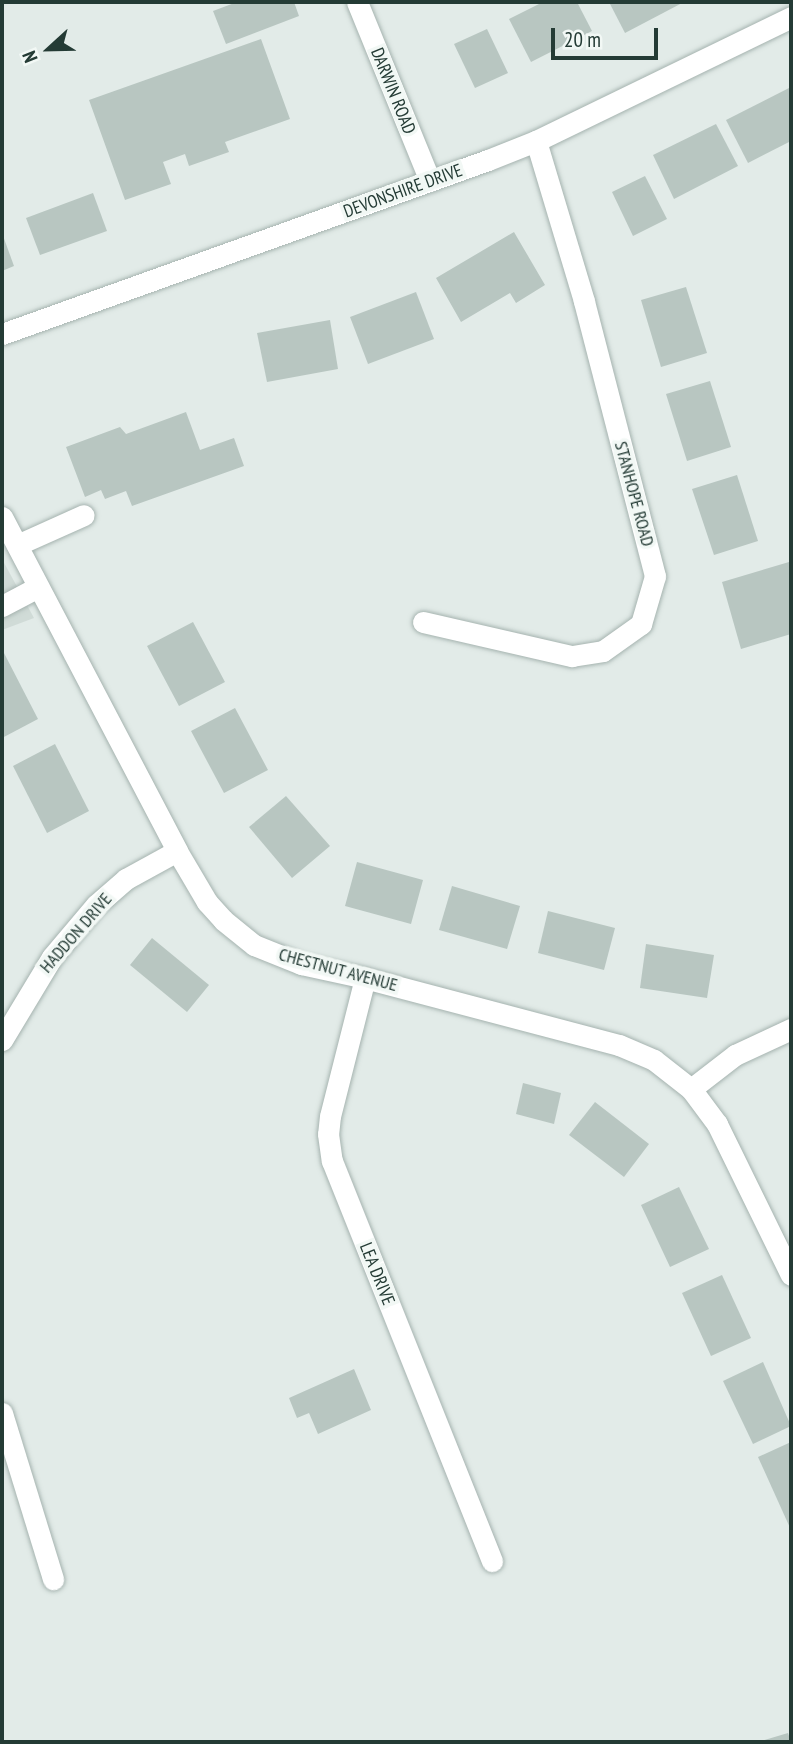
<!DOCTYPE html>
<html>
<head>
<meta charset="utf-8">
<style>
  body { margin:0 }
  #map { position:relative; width:793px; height:1744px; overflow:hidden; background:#e2ebe8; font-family:"PT Sans Narrow",sans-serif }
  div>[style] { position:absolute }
  .built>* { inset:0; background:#d0dbd7 }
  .building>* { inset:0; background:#b8c6c1 }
  .roads { filter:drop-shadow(0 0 2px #a5b3af) drop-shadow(0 0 2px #a5b3af) }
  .minor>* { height:21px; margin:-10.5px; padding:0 10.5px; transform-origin:10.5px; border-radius:10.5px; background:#fff }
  span { translate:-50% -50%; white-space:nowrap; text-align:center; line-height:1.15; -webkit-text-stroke:7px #f2f8f5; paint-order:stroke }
  .street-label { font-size:18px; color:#243b35 }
  .frame { position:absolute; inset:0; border:4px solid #243b35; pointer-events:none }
  .north { position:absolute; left:14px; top:14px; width:70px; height:70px; -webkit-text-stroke:5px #f2f8f5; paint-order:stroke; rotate:248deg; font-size:19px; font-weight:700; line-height:28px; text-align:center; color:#243b35 }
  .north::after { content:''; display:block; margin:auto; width:24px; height:32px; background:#243b35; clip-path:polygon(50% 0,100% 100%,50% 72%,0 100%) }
  .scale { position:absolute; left:551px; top:28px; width:107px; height:32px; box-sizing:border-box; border:4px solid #243b35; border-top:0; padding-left:9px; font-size:21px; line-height:24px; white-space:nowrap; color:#243b35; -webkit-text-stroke:5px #f2f8f5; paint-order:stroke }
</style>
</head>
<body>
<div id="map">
  <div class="built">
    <i style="clip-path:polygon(2px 559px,34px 618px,2px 630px)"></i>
  </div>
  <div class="building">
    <i style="clip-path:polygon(237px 2px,294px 2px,299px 16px,226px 44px,213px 11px)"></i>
    <i style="clip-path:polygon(543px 2px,577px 2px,592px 31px,531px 62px,509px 19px)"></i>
    <i style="clip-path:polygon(609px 2px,684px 2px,625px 33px)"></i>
    <i style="clip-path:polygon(487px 29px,508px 73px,475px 88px,454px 44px)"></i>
    <i style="clip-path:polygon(261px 39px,290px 119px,225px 142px,229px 152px,189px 166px,185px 154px,163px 162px,171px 184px,125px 200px,89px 100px)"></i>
    <i style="clip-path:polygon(791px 87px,791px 141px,748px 163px,726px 120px)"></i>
    <i style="clip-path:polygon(716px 124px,738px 166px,674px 199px,653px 155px)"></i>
    <i style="clip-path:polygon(645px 176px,667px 219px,633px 236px,612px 192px)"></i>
    <i style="clip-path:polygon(93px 193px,107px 231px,40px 255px,26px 218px)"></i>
    <i style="clip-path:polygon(514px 232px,545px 285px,516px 303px,510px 293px,461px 322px,436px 278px)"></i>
    <i style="clip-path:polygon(2px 233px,14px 266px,2px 271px)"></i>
    <i style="clip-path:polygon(686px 287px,707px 353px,661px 367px,641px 300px)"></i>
    <i style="clip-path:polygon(416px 292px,434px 339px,368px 364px,350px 317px)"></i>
    <i style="clip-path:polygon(330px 320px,338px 369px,267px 382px,257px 333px)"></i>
    <i style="clip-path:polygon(710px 381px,731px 447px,687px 461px,666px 394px)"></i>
    <i style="clip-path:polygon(186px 412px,200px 450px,234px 438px,244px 466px,132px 506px,126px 491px,105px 499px,101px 490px,85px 497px,66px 447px,120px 427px,126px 434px)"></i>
    <i style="clip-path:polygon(737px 475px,758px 541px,714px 555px,692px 489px)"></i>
    <i style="clip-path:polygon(789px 562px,791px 634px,741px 649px,722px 582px)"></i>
    <i style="clip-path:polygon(193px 622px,225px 682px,179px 706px,147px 646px)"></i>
    <i style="clip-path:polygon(4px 653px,38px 719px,2px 738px,2px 654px)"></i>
    <i style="clip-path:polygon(235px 708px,268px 770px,224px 793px,191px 731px)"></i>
    <i style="clip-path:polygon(55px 744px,89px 811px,47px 833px,13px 766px)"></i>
    <i style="clip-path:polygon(286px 796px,330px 846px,292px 878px,249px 827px)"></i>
    <i style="clip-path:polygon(357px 862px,423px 880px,411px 924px,345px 906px)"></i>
    <i style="clip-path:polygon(452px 886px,520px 906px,507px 949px,439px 930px)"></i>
    <i style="clip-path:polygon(548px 911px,615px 928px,604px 970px,538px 953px)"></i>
    <i style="clip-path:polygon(152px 938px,209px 985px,187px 1012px,130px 965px)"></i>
    <i style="clip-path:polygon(646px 944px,714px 955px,707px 998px,640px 988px)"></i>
    <i style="clip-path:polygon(523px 1083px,561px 1093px,554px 1124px,516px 1114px)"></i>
    <i style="clip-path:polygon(595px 1102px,649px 1144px,624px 1177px,569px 1135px)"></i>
    <i style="clip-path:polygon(679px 1187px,709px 1249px,670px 1267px,641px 1205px)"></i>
    <i style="clip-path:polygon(722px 1275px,751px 1338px,711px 1356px,682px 1293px)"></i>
    <i style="clip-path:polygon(763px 1362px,791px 1426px,753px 1444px,723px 1381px)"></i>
    <i style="clip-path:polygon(354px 1369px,371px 1410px,318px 1434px,309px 1413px,297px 1418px,289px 1398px)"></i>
    <i style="clip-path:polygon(791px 1442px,791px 1530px,758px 1457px)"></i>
    <i style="clip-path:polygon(788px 1733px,791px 1742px,758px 1742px)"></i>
  </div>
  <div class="roads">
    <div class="minor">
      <i style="left:357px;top:2px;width:193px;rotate:67.8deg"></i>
      <i style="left:2px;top:334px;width:516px;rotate:-19.7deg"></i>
      <i style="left:488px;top:160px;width:52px;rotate:-21.6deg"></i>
      <i style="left:536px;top:141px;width:284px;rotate:-25.9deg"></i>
      <i style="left:2px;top:517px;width:377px;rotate:62.3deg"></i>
      <i style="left:177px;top:851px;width:59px;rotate:59.5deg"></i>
      <i style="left:207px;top:902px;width:24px;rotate:48deg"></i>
      <i style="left:223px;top:920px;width:40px;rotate:39deg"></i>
      <i style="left:254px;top:945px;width:51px;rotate:22deg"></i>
      <i style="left:301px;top:964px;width:66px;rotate:12.3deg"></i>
      <i style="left:365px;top:978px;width:263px;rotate:14.8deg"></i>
      <i style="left:619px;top:1045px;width:38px;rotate:23deg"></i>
      <i style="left:654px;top:1060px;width:47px;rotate:38.1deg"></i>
      <i style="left:691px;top:1089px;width:44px;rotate:53.4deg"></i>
      <i style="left:717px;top:1124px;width:168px;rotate:63.9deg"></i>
      <i style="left:17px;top:545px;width:73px;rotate:-24.1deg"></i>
      <i style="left:2px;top:606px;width:41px;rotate:-27.8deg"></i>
      <i style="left:423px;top:622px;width:153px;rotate:12.9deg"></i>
      <i style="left:572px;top:656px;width:31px;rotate:-9deg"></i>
      <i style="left:603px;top:651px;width:47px;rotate:-35.4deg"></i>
      <i style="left:641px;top:624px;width:50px;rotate:-73.7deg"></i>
      <i style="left:655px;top:576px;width:284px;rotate:-104.5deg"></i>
      <i style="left:584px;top:301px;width:167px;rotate:-106.7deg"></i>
      <i style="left:365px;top:978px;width:142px;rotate:104.2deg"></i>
      <i style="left:330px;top:1116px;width:18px;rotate:96deg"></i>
      <i style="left:328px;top:1134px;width:27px;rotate:82deg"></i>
      <i style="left:332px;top:1161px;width:431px;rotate:68.2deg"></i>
      <i style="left:2px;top:1040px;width:97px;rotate:-58.9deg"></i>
      <i style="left:52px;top:957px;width:68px;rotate:-49.8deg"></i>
      <i style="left:96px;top:905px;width:40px;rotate:-41deg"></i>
      <i style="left:126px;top:879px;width:58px;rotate:-28.8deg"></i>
      <i style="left:691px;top:1089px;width:56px;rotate:-37.7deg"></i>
      <i style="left:735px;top:1055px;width:62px;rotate:-24.9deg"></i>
      <i style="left:2px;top:1413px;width:174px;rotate:72.9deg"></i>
    </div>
  </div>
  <div class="street-label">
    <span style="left:393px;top:91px;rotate:68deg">DARWIN ROAD</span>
    <span style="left:403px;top:191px;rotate:-20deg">DEVONSHIRE DRIVE</span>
    <span style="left:634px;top:494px;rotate:75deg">STANHOPE ROAD</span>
    <span style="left:76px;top:933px;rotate:-49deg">HADDON DRIVE</span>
    <span style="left:338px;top:970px;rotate:15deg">CHESTNUT AVENUE</span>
    <span style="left:377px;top:1274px;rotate:68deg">LEA DRIVE</span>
  </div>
  <div class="frame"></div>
  <div class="north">N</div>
  <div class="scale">20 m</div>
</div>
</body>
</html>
